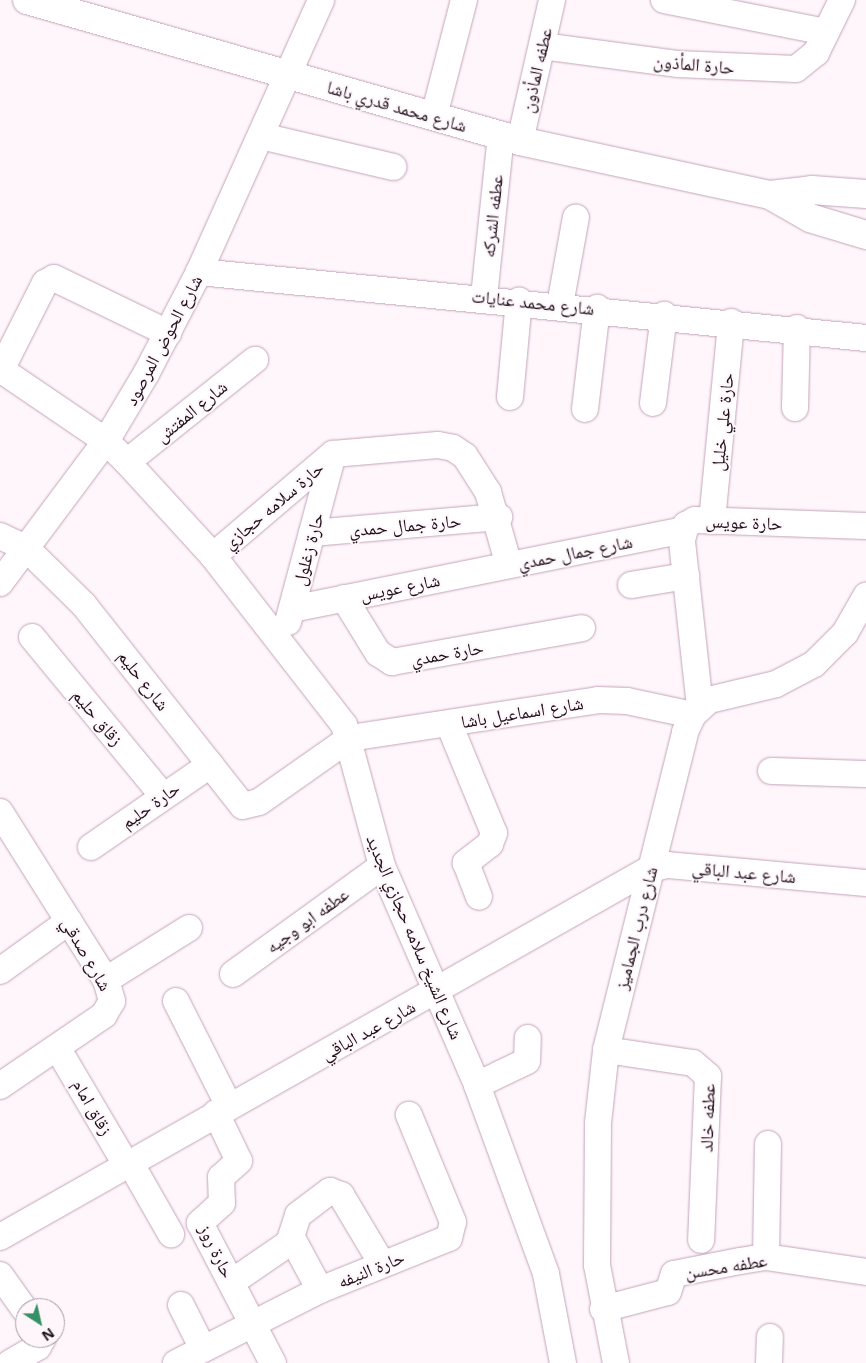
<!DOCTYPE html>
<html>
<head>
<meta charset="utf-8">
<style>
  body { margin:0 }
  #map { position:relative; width:866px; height:1363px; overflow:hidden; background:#fef6fb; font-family:"Noto Sans","Noto Naskh Arabic",sans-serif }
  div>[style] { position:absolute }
  .roads { filter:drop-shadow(0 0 1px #c5a3ba) drop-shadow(0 0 1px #c5a3ba) }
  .minor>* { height:26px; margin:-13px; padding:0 13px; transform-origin:13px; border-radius:13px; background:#fff }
  .tertiary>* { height:28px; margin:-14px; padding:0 14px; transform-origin:14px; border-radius:14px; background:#fff }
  span { translate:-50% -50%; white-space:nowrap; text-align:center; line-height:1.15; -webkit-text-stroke:4px #fef6fb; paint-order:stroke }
  .street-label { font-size:18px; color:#1c1018 }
  .north { position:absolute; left:15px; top:1298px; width:50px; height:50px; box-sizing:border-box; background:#fef6fb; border:1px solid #a49aa0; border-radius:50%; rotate:145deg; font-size:14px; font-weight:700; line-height:20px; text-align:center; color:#1c1018 }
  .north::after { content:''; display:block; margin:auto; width:18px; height:22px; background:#369065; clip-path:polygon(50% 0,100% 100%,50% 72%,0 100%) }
</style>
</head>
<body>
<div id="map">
  <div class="roads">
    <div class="minor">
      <i style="left:664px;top:0;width:165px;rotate:11.2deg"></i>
      <i style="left:542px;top:46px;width:136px;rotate:7.6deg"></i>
      <i style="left:677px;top:64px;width:119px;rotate:2.4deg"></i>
      <i style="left:796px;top:69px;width:26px;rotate:-39deg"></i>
      <i style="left:816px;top:53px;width:59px;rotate:-63.9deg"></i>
      <i style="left:434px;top:116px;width:120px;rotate:-75.5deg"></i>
      <i style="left:261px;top:136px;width:136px;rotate:13.2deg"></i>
      <i style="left:520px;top:141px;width:145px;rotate:-77.2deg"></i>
      <i style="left:199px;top:272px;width:670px;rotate:5.65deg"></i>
      <i style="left:484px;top:297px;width:163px;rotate:-84deg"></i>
      <i style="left:560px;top:305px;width:89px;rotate:-79.7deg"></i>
      <i style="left:0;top:369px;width:128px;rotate:34.2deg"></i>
      <i style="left:106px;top:441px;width:30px;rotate:45deg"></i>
      <i style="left:127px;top:462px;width:127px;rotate:47.5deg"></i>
      <i style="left:213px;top:556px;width:214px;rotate:52.2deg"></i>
      <i style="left:344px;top:725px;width:146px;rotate:74.9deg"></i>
      <i style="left:382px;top:866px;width:239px;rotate:66.5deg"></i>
      <i style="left:477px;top:1085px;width:201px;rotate:69.9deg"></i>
      <i style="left:546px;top:1274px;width:91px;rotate:79.2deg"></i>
      <i style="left:0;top:372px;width:100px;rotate:-63.2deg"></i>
      <i style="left:45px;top:283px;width:10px;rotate:-29deg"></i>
      <i style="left:54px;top:278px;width:127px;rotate:25.8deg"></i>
      <i style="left:510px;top:397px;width:97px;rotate:-84.7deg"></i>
      <i style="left:653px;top:403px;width:89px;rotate:-82.9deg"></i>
      <i style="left:795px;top:408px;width:80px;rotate:-88.6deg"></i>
      <i style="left:585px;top:409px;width:102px;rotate:-83.2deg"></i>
      <i style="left:333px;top:454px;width:105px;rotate:-4.9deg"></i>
      <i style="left:438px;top:445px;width:15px;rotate:11deg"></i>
      <i style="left:453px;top:448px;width:14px;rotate:34deg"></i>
      <i style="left:465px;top:456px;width:43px;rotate:57.4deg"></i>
      <i style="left:488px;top:492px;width:76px;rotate:74deg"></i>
      <i style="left:127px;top:462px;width:164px;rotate:-38.6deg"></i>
      <i style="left:712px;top:521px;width:200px;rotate:-84.5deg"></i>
      <i style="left:312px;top:533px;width:188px;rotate:-4.9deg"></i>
      <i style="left:0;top:536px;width:29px;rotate:25deg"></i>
      <i style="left:26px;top:548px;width:81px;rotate:44.5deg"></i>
      <i style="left:84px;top:605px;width:256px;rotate:51.7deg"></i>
      <i style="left:243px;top:806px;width:16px;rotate:-14deg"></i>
      <i style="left:259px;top:802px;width:111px;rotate:-35.1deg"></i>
      <i style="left:350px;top:738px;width:251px;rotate:-8.7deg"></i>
      <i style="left:598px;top:700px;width:29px;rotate:2deg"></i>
      <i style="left:627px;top:701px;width:67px;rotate:12deg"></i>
      <i style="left:213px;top:556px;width:157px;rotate:-40.4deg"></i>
      <i style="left:0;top:583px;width:177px;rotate:-53.3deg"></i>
      <i style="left:106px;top:441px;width:78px;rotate:-59.2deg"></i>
      <i style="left:146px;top:374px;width:115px;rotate:-62.5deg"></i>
      <i style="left:199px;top:272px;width:298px;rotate:-65.8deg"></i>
      <i style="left:631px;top:585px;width:56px;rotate:-9.3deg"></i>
      <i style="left:344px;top:598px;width:65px;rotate:58.3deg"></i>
      <i style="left:378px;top:653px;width:17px;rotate:33deg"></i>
      <i style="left:392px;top:662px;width:193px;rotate:-10.1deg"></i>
      <i style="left:292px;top:609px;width:400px;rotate:-11.4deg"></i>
      <i style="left:288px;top:622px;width:174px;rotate:-75deg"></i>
      <i style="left:32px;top:637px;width:206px;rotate:50.5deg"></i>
      <i style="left:700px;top:707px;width:168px;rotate:-96.2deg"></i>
      <i style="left:682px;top:540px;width:16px;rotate:-75deg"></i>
      <i style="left:686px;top:525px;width:10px;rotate:-29deg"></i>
      <i style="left:695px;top:520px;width:171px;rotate:2deg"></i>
      <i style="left:449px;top:724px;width:118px;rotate:67.6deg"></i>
      <i style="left:494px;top:833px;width:12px;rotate:110deg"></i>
      <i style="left:490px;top:844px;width:31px;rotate:142deg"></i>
      <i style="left:466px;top:863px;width:36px;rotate:69deg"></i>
      <i style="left:771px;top:771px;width:95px;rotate:1.8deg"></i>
      <i style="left:0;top:812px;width:199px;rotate:57.8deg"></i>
      <i style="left:106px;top:980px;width:22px;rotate:74deg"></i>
      <i style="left:112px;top:1001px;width:16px;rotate:120deg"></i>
      <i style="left:104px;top:1015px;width:126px;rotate:145.7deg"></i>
      <i style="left:91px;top:847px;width:145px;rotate:-34.6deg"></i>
      <i style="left:0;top:971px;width:85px;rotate:-35.9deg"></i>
      <i style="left:233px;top:974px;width:184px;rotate:-35.9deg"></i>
      <i style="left:106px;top:980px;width:98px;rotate:-32.1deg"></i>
      <i style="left:176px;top:1001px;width:118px;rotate:63.2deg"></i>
      <i style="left:58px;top:1049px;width:136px;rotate:59.5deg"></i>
      <i style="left:606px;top:1050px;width:88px;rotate:8.5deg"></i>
      <i style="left:693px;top:1063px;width:20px;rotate:41deg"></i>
      <i style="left:708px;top:1076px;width:164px;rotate:92.4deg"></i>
      <i style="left:477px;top:1085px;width:55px;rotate:-25.6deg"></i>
      <i style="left:527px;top:1061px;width:23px;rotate:-88deg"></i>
      <i style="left:216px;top:1113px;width:53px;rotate:64.4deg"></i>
      <i style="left:239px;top:1161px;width:24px;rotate:138deg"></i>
      <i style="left:221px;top:1177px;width:26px;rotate:88deg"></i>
      <i style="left:222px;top:1203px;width:30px;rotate:138deg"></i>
      <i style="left:200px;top:1223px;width:158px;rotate:62.5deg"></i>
      <i style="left:131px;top:1164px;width:81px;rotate:60.3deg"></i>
      <i style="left:0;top:1237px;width:747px;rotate:-29.52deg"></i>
      <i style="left:650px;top:869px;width:18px;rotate:-13deg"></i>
      <i style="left:668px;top:865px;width:199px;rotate:5.2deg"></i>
      <i style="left:292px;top:1238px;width:59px;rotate:61.7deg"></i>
      <i style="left:766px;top:1257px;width:113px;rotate:-89deg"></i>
      <i style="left:0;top:1275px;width:43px;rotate:54.5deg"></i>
      <i style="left:232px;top:1282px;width:69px;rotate:-34.4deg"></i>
      <i style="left:289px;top:1243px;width:29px;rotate:-72deg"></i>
      <i style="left:298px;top:1215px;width:40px;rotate:-37deg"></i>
      <i style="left:330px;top:1191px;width:12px;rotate:20deg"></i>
      <i style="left:341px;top:1195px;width:78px;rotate:59.2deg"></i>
      <i style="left:181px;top:1305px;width:49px;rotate:63.4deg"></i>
      <i style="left:603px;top:1309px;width:67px;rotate:-14.7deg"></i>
      <i style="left:668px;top:1292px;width:19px;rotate:-72deg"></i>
      <i style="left:674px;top:1274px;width:67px;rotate:-11.1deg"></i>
      <i style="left:740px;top:1261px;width:26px;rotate:-9deg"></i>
      <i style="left:766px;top:1257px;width:101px;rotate:8.5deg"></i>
      <i style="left:10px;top:1363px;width:32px;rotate:-30deg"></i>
      <i style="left:38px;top:1347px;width:10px;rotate:-61deg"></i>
      <i style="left:176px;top:1363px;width:161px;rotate:-26.9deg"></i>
      <i style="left:320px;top:1290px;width:139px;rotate:-22deg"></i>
      <i style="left:449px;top:1238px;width:16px;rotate:-76deg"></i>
      <i style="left:453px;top:1222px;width:116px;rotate:-112.4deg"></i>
      <i style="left:616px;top:1363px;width:100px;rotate:-101deg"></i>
      <i style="left:597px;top:1265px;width:142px;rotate:-89.6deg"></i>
      <i style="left:598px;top:1123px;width:73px;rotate:-83.7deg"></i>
      <i style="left:606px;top:1050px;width:328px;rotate:-76deg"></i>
      <i style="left:685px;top:732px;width:19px;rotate:-65deg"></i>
      <i style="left:693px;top:715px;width:22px;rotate:-43deg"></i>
      <i style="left:709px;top:700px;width:69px;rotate:-13.4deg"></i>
      <i style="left:776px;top:684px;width:43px;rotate:-27.8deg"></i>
      <i style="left:814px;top:664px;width:44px;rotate:-45deg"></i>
      <i style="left:845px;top:633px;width:43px;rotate:-60.4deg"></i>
      <i style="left:769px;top:1363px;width:26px;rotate:-88deg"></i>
    </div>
    <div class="tertiary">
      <i style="left:27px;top:0;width:513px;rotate:15.96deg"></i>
      <i style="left:520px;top:141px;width:256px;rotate:12.2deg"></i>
      <i style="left:770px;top:195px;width:42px;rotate:-6.8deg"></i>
      <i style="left:812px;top:190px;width:54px;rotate:4.2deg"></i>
      <i style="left:770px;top:195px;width:46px;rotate:29.9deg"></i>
      <i style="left:810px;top:218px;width:59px;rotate:16.9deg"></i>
    </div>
  </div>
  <div class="street-label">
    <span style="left:694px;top:64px;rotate:5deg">حارة المأذون</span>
    <span style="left:536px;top:70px;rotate:-77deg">عطفه المأذون</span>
    <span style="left:397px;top:106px;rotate:16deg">شارع محمد قدري باشا</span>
    <span style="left:492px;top:216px;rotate:-84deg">عطفه الشركه</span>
    <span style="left:533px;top:302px;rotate:6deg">شارع محمد عنايات</span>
    <span style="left:163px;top:340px;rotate:-62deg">شارع الحوض المرصود</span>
    <span style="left:191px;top:411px;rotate:-39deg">شارع المفتش</span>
    <span style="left:722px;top:422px;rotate:-84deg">حارة علي خليل</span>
    <span style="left:273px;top:505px;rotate:-40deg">حارة سلامه حجازي</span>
    <span style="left:744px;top:522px;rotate:2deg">حارة عويس</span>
    <span style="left:405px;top:525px;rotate:-5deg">حارة جمال حمدي</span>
    <span style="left:308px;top:549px;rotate:-75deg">حارة زغلول</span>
    <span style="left:575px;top:552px;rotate:-11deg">شارع جمال حمدي</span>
    <span style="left:400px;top:587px;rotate:-11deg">شارع عويس</span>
    <span style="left:447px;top:653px;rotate:-10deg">حارة حمدي</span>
    <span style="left:144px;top:680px;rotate:52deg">شارع حليم</span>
    <span style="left:522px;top:712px;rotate:-9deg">شارع اسماعيل باشا</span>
    <span style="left:98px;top:717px;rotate:50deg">زقاق حليم</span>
    <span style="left:150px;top:805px;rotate:-35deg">حارة حليم</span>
    <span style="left:744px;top:872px;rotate:5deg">شارع عبد الباقي</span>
    <span style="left:307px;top:920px;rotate:-36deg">عطفه ابو وجيه</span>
    <span style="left:636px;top:928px;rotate:-76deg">شارع درب الجماميز</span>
    <span style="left:415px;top:937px;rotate:67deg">شارع الشيخ سلامه حجازي الجديد</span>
    <span style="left:87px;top:954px;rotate:60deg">شارع صدقي</span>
    <span style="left:368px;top:1030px;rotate:-29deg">شارع عبد الباقي</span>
    <span style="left:93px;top:1107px;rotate:60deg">زقاق امام</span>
    <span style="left:707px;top:1118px;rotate:-88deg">عطفه خالد</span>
    <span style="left:217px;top:1251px;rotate:64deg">حارة روز</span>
    <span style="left:726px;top:1266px;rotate:-9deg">عطفه محسن</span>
    <span style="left:371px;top:1269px;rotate:-22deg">حارة النيفه</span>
  </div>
  <div class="north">N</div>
</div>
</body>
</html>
